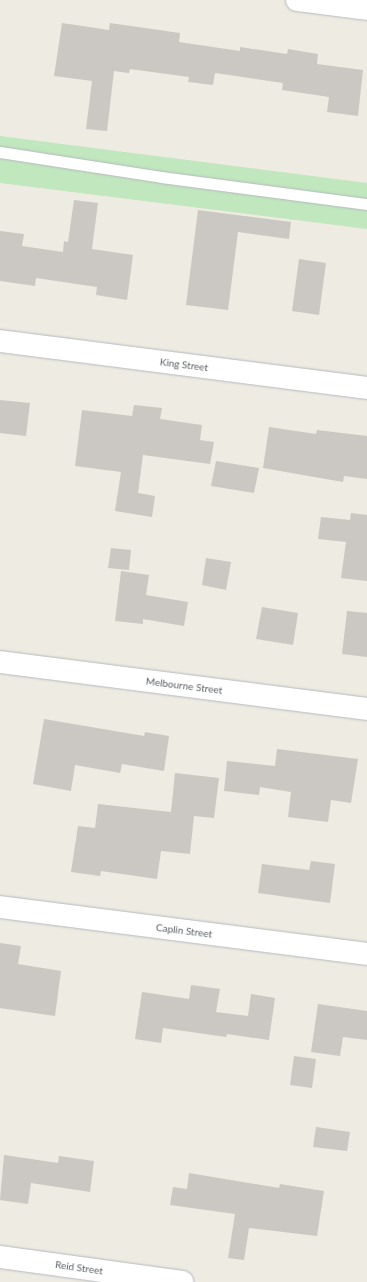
<!DOCTYPE html>
<html>
<head>
<meta charset="utf-8">
<style>
  body { margin:0 }
  #map { position:relative; width:367px; height:1282px; overflow:hidden; background:#eeebe2; font-family:Lato,sans-serif }
  div>[style] { position:absolute }
  .green>* { inset:0; background:#c1e7be }
  .building>* { inset:0; background:#cbc7c2 }
  .roads { filter:drop-shadow(0 0 1px #b5b9bd) drop-shadow(0 0 1px #b5b9bd) }
  .lane>* { height:11px; margin:-5.5px; padding:0 5.5px; transform-origin:5.5px; border-radius:5.5px; background:#fff }
  .street>* { height:22px; margin:-11px; padding:0 11px; transform-origin:11px; border-radius:11px; background:#fff }
  span { translate:-50% -50%; white-space:nowrap; text-align:center; line-height:1.15; -webkit-text-stroke:3px #fff; paint-order:stroke }
  .street-label { font-size:10px; color:#5b6064 }
</style>
</head>
<body>
<div id="map">
  <div class="green">
    <i style="clip-path:polygon(0 136px,367px 183px,367px 229px,0 183px)"></i>
  </div>
  <div class="building">
    <i style="clip-path:polygon(62px 23px,109px 30px,110px 23px,180px 33px,179px 42px,240px 51px,240px 47px,287px 54px,288px 49px,318px 54px,317px 64px,363px 70px,358px 116px,327px 112px,329px 97px,282px 90px,283px 83px,215px 73px,213px 85px,188px 82px,189px 77px,130px 69px,129px 73px,114px 71px,107px 131px,86px 129px,92px 81px,54px 76px)"></i>
    <i style="clip-path:polygon(74px 200px,98px 203px,92px 249px,133px 255px,127px 300px,96px 295px,97px 287px,36px 278px,35px 286px,0 281px,0 231px,24px 234px,22px 246px,63px 252px,64px 241px,68px 242px)"></i>
    <i style="clip-path:polygon(198px 210px,291px 222px,289px 239px,238px 232px,228px 310px,186px 305px)"></i>
    <i style="clip-path:polygon(299px 259px,326px 263px,319px 315px,292px 311px)"></i>
    <i style="clip-path:polygon(0 400px,30px 403px,26px 436px,0 433px)"></i>
    <i style="clip-path:polygon(134px 405px,162px 408px,160px 419px,202px 425px,200px 440px,214px 442px,210px 464px,143px 455px,138px 493px,155px 496px,152px 517px,115px 511px,121px 472px,75px 466px,82px 410px,132px 416px)"></i>
    <i style="clip-path:polygon(269px 427px,316px 434px,317px 430px,367px 436px,367px 479px,344px 476px,343px 482px,263px 468px)"></i>
    <i style="clip-path:polygon(216px 461px,259px 468px,254px 493px,211px 486px)"></i>
    <i style="clip-path:polygon(351px 513px,367px 515px,367px 581px,341px 578px,346px 542px,318px 539px,321px 517px,350px 520px)"></i>
    <i style="clip-path:polygon(111px 548px,131px 550px,129px 570px,108px 568px)"></i>
    <i style="clip-path:polygon(206px 558px,231px 562px,226px 590px,202px 585px)"></i>
    <i style="clip-path:polygon(121px 571px,149px 575px,146px 595px,188px 602px,184px 626px,143px 619px,143px 624px,115px 621px)"></i>
    <i style="clip-path:polygon(262px 607px,298px 613px,293px 645px,256px 639px)"></i>
    <i style="clip-path:polygon(347px 611px,367px 613px,367px 657px,342px 654px)"></i>
    <i style="clip-path:polygon(44px 719px,144px 736px,145px 732px,169px 736px,164px 771px,122px 764px,120px 773px,75px 765px,71px 791px,33px 784px)"></i>
    <i style="clip-path:polygon(277px 749px,358px 759px,351px 803px,331px 800px,328px 822px,288px 817px,291px 792px,260px 787px,259px 795px,224px 791px,227px 761px,275px 766px)"></i>
    <i style="clip-path:polygon(175px 773px,219px 778px,214px 818px,194px 816px,190px 854px,161px 851px,157px 879px,101px 871px,100px 876px,71px 872px,78px 826px,95px 828px,98px 804px,171px 812px)"></i>
    <i style="clip-path:polygon(311px 861px,335px 864px,330px 903px,258px 893px,262px 864px,309px 870px)"></i>
    <i style="clip-path:polygon(0 943px,21px 946px,18px 964px,61px 971px,55px 1016px,0 1008px)"></i>
    <i style="clip-path:polygon(191px 985px,220px 989px,216px 1012px,248px 1016px,251px 994px,275px 998px,269px 1040px,227px 1034px,226px 1037px,163px 1028px,161px 1043px,135px 1039px,142px 992px,189px 999px)"></i>
    <i style="clip-path:polygon(318px 1004px,367px 1011px,367px 1040px,343px 1037px,340px 1056px,311px 1052px)"></i>
    <i style="clip-path:polygon(294px 1056px,316px 1059px,312px 1088px,290px 1085px)"></i>
    <i style="clip-path:polygon(316px 1127px,350px 1132px,347px 1151px,313px 1147px)"></i>
    <i style="clip-path:polygon(4px 1155px,58px 1163px,59px 1156px,94px 1161px,90px 1192px,31px 1183px,28px 1204px,0 1200px)"></i>
    <i style="clip-path:polygon(189px 1173px,279px 1188px,280px 1184px,324px 1191px,317px 1236px,249px 1228px,244px 1260px,228px 1258px,235px 1214px,170px 1205px,173px 1187px,187px 1189px)"></i>
  </div>
  <div class="roads">
    <div class="lane">
      <i style="left:0;top:152px;width:163px;rotate:8.8deg"></i>
      <i style="left:161px;top:177px;width:208px;rotate:7.5deg"></i>
    </div>
    <div class="street">
      <i style="left:297px;top:0;width:71px;rotate:7.3deg"></i>
      <i style="left:0;top:341px;width:370px;rotate:7.3deg"></i>
      <i style="left:0;top:662px;width:370px;rotate:7.3deg"></i>
      <i style="left:0;top:907px;width:370px;rotate:7.3deg"></i>
      <i style="left:0;top:1257px;width:184px;rotate:7.8deg"></i>
    </div>
  </div>
  <div class="street-label">
    <span style="left:184px;top:365px;rotate:7deg">King Street</span>
    <span style="left:184px;top:686px;rotate:7deg">Melbourne Street</span>
    <span style="left:184px;top:931px;rotate:7deg">Caplin Street</span>
    <span style="left:79px;top:1268px;rotate:8deg">Reid Street</span>
  </div>
</div>
</body>
</html>
